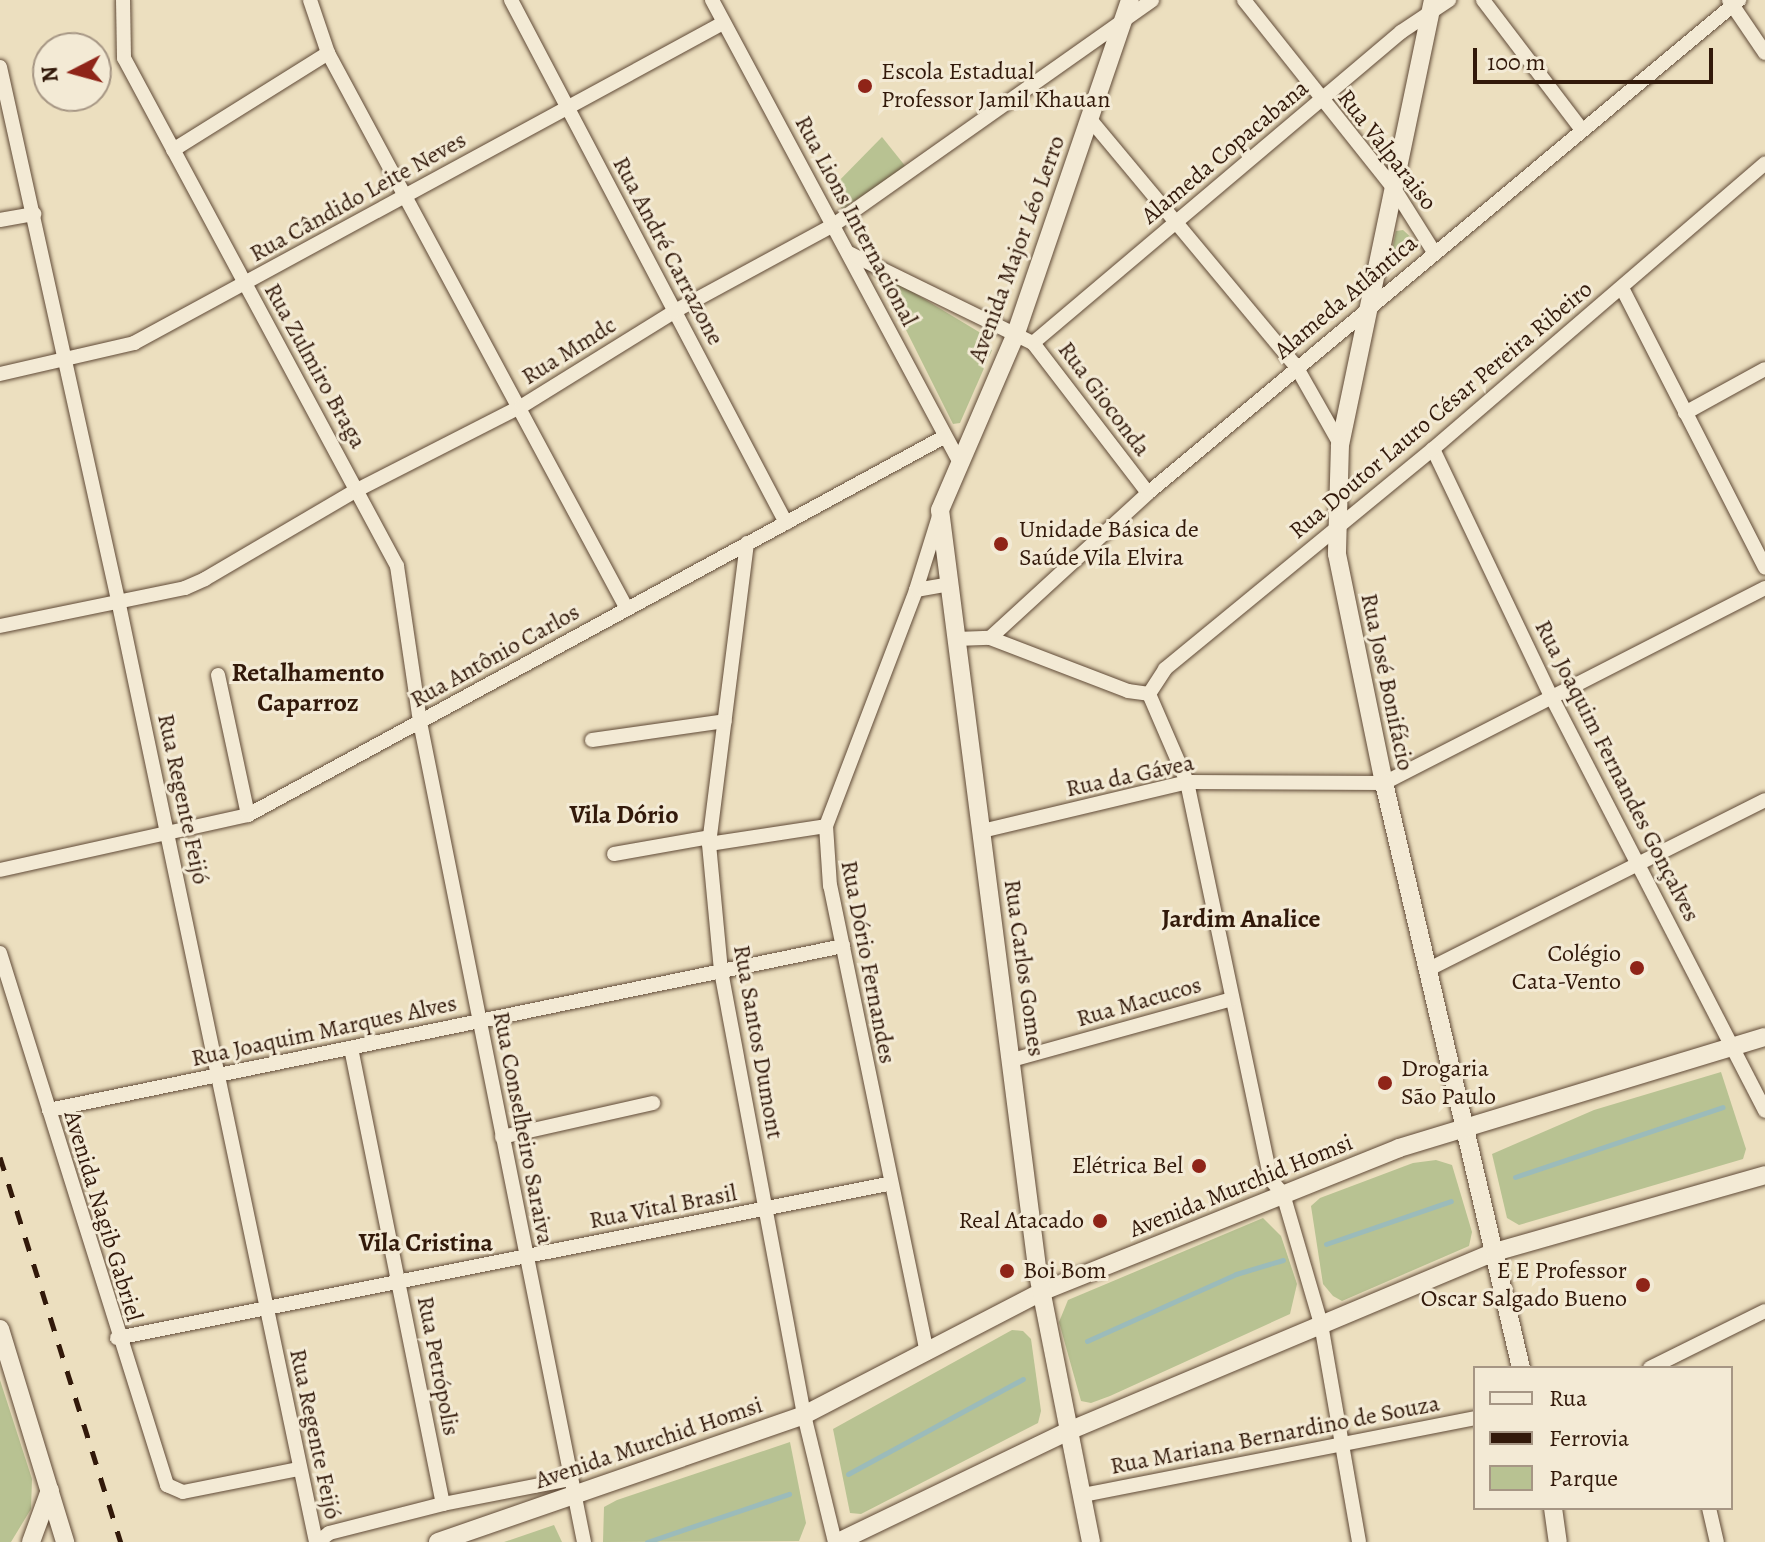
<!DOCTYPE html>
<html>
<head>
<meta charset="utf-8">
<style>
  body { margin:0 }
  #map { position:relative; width:1765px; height:1542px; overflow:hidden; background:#ecdfbf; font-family:Alegreya,serif }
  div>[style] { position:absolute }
  .green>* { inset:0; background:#b8c292 }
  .stream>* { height:5px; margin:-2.5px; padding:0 2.5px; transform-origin:2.5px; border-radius:2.5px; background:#9bbbba }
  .roads { filter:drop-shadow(0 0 2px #604a37) drop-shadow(0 0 2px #604a37) }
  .street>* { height:14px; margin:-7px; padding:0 7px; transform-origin:7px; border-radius:7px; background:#f3ead5 }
  .secondary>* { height:18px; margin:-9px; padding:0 9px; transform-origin:9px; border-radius:9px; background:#f3ead5 }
  .rail>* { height:5px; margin-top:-2.5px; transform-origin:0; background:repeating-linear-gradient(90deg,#32190a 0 14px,transparent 0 28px) }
  .dots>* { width:22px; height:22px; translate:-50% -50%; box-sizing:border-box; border:4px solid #f3ead5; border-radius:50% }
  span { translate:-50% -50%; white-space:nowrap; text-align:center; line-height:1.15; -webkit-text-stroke:6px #f3ead5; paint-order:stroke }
  .poi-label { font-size:24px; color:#32190a }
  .left { translate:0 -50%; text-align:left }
  .right { translate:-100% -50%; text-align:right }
  .street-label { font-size:24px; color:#32190a }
  .neighbourhood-label { font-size:26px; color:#32190a; font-weight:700 }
  .legend { position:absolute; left:1473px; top:1366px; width:260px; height:144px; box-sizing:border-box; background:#f3ead5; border:2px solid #a69684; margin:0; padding:10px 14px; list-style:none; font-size:24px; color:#32190a }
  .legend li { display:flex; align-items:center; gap:16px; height:40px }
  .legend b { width:40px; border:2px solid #a69684 }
  .north { position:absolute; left:32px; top:32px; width:80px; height:80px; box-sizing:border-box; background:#f3ead5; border:2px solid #a69684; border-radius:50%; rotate:264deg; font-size:22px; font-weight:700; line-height:32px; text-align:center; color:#32190a }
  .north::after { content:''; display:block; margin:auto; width:28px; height:36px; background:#8f2418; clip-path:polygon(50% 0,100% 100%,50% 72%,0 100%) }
  .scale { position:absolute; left:1473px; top:48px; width:240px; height:36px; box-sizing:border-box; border:4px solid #32190a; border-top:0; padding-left:10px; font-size:24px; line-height:28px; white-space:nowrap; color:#32190a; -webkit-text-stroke:6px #f3ead5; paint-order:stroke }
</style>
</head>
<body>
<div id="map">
  <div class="green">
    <i style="clip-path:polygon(882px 137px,906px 167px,842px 209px,830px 190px)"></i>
    <i style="clip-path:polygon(1403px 230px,1414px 240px,1413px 252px,1395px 269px,1389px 265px,1396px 231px)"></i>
    <i style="clip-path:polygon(886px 276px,989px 338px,992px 350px,960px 423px,953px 424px,881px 280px)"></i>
    <i style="clip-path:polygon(1721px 1072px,1746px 1149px,1743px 1159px,1519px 1225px,1507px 1218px,1492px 1154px,1594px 1110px)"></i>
    <i style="clip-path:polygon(1436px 1160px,1452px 1165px,1472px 1232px,1469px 1246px,1342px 1301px,1333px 1296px,1323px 1284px,1311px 1206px,1320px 1198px,1413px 1163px)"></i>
    <i style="clip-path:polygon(1263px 1218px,1281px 1236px,1297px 1284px,1290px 1314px,1110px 1396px,1091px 1403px,1081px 1401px,1059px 1322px,1068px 1300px)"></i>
    <i style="clip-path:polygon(1012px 1330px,1023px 1331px,1031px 1339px,1041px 1411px,1038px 1423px,861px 1514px,850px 1513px,833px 1429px)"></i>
    <i style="clip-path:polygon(0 1380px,32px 1479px,31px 1509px,11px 1542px,0 1542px)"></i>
    <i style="clip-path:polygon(790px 1442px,806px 1523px,799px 1541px,603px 1542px,604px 1507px,617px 1500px)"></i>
    <i style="clip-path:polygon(554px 1525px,562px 1542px,504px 1542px)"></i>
  </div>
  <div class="stream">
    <i style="left:1515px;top:1177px;width:219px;rotate:-18.6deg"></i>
    <i style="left:1326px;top:1244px;width:132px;rotate:-19deg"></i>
    <i style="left:1087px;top:1341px;width:163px;rotate:-24.2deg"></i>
    <i style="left:1236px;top:1274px;width:49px;rotate:-16.6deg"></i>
    <i style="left:848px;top:1474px;width:199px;rotate:-28.5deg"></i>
    <i style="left:647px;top:1542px;width:150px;rotate:-18.7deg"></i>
  </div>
  <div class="roads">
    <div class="street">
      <i style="left:123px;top:0;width:58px;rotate:89deg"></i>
      <i style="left:124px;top:58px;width:577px;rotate:61.75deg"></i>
      <i style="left:397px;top:566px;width:158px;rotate:81.6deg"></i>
      <i style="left:420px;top:722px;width:836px;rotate:78.69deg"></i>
      <i style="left:310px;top:0;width:56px;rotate:71.2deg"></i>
      <i style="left:328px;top:53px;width:631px;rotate:61.73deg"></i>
      <i style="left:511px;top:0;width:591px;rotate:62.26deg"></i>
      <i style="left:712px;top:0;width:525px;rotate:61.82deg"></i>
      <i style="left:1244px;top:0;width:239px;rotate:51.5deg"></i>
      <i style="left:1393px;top:187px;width:77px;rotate:57.8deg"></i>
      <i style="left:1483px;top:0;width:163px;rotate:52.7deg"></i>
      <i style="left:1729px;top:0;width:64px;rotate:55.8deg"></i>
      <i style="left:0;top:67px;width:546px;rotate:77.52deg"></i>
      <i style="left:118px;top:600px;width:963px;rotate:78.13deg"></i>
      <i style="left:1089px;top:118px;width:325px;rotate:50.2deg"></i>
      <i style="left:1297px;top:368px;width:87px;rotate:60.5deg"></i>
      <i style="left:173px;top:150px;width:183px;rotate:-32deg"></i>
      <i style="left:0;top:220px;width:35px;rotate:-10deg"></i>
      <i style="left:849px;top:253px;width:205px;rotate:26.1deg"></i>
      <i style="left:1033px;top:343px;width:189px;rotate:52.5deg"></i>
      <i style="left:1622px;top:288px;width:314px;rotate:62.9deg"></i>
      <i style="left:1033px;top:343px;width:482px;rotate:-40.2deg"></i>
      <i style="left:1401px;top:32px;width:58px;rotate:-33.7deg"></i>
      <i style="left:0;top:374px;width:138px;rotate:-13deg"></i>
      <i style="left:134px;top:343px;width:670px;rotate:-28.51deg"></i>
      <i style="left:1685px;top:413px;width:91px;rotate:-28.8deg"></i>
      <i style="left:1433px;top:449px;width:272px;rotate:64.5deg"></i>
      <i style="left:1550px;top:694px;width:469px;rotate:62.7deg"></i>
      <i style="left:747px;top:543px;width:303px;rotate:97.2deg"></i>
      <i style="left:709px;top:844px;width:128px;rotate:84.6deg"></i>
      <i style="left:721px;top:971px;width:452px;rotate:79.4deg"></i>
      <i style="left:804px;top:1415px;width:131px;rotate:76.3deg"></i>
      <i style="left:916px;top:590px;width:34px;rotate:-10deg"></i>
      <i style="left:0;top:626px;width:189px;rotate:-11.6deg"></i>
      <i style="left:185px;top:588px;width:22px;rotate:-24deg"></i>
      <i style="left:205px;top:579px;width:176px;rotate:-30.4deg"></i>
      <i style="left:357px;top:490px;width:185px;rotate:-27deg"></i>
      <i style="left:522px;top:406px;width:180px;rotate:-31.8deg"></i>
      <i style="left:675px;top:311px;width:182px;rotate:-28.5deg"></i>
      <i style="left:835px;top:224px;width:388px;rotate:-35.2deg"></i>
      <i style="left:990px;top:638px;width:214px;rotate:-42.5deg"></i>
      <i style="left:1148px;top:493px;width:770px;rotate:-39.83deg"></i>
      <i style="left:956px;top:639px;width:34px;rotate:-2deg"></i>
      <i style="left:990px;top:638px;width:148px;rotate:21deg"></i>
      <i style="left:1128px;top:691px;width:21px;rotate:8deg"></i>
      <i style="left:218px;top:675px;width:143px;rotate:77.9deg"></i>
      <i style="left:1149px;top:694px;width:96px;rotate:66.6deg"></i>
      <i style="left:1187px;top:782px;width:407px;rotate:78.1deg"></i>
      <i style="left:1271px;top:1180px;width:18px;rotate:49deg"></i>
      <i style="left:1283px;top:1194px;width:135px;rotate:73.7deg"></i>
      <i style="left:1321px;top:1324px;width:221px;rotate:80.1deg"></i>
      <i style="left:1149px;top:694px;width:30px;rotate:-57deg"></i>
      <i style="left:1165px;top:669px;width:347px;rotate:-39.4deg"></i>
      <i style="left:1433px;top:449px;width:438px;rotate:-40.7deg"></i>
      <i style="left:592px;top:740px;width:134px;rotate:-8.1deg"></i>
      <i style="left:982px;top:831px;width:211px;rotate:-13.4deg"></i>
      <i style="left:1187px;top:782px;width:197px;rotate:0.3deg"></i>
      <i style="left:1384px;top:783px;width:428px;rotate:-27.1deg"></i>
      <i style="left:709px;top:844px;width:118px;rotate:-8.7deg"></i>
      <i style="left:614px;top:854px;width:97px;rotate:-10deg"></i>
      <i style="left:0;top:870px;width:254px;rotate:-12.5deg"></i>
      <i style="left:248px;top:815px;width:792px;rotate:-28.51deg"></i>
      <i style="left:0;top:953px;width:558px;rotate:72.57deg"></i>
      <i style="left:167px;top:1485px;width:17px;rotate:24deg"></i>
      <i style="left:183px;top:1492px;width:117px;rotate:-11.3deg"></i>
      <i style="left:1427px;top:970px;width:378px;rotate:-26.7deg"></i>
      <i style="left:351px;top:1048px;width:465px;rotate:78.6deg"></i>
      <i style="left:1012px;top:1060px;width:228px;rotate:-15.5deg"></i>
      <i style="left:49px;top:1110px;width:811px;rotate:-11.67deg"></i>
      <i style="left:502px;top:1137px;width:155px;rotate:-12.7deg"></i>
      <i style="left:117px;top:1338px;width:786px;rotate:-11.3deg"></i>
      <i style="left:927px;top:1353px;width:477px;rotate:-101.7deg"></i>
      <i style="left:830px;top:886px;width:60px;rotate:-93.8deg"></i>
      <i style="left:826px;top:826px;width:253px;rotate:-69.1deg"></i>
      <i style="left:916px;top:590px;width:77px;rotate:-72.7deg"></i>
      <i style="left:1650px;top:1368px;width:128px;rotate:-26.4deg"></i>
      <i style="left:1083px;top:1495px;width:399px;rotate:-11.1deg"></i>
      <i style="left:1709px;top:1508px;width:35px;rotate:77deg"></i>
      <i style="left:318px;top:1542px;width:14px;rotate:-39deg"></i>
      <i style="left:329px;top:1533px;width:118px;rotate:-14.3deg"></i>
      <i style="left:443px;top:1504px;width:129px;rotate:-11.1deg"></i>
    </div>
    <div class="secondary">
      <i style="left:1433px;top:0;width:454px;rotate:101.8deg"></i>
      <i style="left:1340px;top:444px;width:110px;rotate:91.6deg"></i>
      <i style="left:1337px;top:554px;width:234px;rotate:78.4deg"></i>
      <i style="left:1384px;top:783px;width:601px;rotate:76.82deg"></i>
      <i style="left:0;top:1329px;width:223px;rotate:73deg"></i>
      <i style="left:1553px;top:1508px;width:34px;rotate:82deg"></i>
      <i style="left:31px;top:1542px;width:55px;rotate:-69.9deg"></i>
      <i style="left:438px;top:1542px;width:387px;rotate:-19.1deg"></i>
      <i style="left:804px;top:1415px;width:267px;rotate:-27.4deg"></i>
      <i style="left:1041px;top:1292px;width:386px;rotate:-21.9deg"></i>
      <i style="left:1399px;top:1148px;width:382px;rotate:-16.9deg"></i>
      <i style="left:838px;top:1542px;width:259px;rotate:-25.7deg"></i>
      <i style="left:1071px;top:1430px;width:460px;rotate:-22.8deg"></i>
      <i style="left:1495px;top:1252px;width:281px;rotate:-15.9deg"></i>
      <i style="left:1091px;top:1542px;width:272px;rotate:-101.2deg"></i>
      <i style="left:1038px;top:1275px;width:771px;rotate:-97.3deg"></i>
      <i style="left:940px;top:510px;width:189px;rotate:-66.7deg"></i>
      <i style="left:1015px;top:336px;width:355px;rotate:-71.1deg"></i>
    </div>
  </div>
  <div class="rail">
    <i style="left:0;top:1157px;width:404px;rotate:72.6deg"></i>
  </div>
  <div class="dots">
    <i style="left:865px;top:86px;background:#8f2418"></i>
    <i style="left:1001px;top:544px;background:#8f2418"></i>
    <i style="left:1637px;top:968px;background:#8f2418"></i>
    <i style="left:1385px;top:1083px;background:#8f2418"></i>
    <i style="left:1199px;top:1166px;background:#8f2418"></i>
    <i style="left:1100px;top:1221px;background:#8f2418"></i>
    <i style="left:1007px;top:1271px;background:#8f2418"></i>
    <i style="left:1643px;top:1285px;background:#8f2418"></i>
  </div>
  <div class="poi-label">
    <span class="left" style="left:881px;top:86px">Escola Estadual<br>Professor Jamil Khauan</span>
    <span class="left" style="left:1019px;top:544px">Unidade Básica de<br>Saúde Vila Elvira</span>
    <span class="right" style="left:1621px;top:968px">Colégio<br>Cata-Vento</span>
    <span class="left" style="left:1401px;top:1083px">Drogaria<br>São Paulo</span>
    <span class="right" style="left:1183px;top:1166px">Elétrica Bel</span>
    <span class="right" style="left:1084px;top:1221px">Real Atacado</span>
    <span class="left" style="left:1023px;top:1271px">Boi Bom</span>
    <span class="right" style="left:1627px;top:1285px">E E Professor<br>Oscar Salgado Bueno</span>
  </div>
  <div class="street-label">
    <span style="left:1387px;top:150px;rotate:52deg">Rua Valparaiso</span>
    <span style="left:1225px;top:152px;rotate:-40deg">Alameda Copacabana</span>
    <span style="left:358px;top:197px;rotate:-29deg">Rua Cândido Leite Neves</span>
    <span style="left:856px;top:221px;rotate:62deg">Rua Lions Internacional</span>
    <span style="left:1017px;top:249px;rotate:-70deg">Avenida Major Léo Lerro</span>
    <span style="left:668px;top:251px;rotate:62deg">Rua André Carrazone</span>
    <span style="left:1346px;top:297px;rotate:-40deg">Alameda Atlântica</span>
    <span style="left:569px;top:351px;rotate:-32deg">Rua Mmdc</span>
    <span style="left:315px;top:366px;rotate:61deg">Rua Zulmiro Braga</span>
    <span style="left:1104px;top:399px;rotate:53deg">Rua Gioconda</span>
    <span style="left:1441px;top:410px;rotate:-40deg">Rua Doutor Lauro César Pereira Ribeiro</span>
    <span style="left:495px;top:656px;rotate:-29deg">Rua Antônio Carlos</span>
    <span style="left:1387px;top:682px;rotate:78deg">Rua José Bonifácio</span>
    <span style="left:1617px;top:771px;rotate:63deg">Rua Joaquim Fernandes Gonçalves</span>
    <span style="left:1130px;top:776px;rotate:-12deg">Rua da Gávea</span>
    <span style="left:183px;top:799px;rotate:78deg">Rua Regente Feijó</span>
    <span style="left:868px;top:962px;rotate:79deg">Rua Dório Fernandes</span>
    <span style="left:1024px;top:968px;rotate:82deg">Rua Carlos Gomes</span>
    <span style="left:1139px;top:1002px;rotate:-16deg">Rua Macucos</span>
    <span style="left:324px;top:1031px;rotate:-12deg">Rua Joaquim Marques Alves</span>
    <span style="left:758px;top:1042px;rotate:80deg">Rua Santos Dumont</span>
    <span style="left:523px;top:1128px;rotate:79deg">Rua Conselheiro Saraiva</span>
    <span style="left:1241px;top:1186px;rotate:-22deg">Avenida Murchid Homsi</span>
    <span style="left:663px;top:1207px;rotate:-11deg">Rua Vital Brasil</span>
    <span style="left:103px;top:1216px;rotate:73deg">Avenida Nagib Gabriel</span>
    <span style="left:438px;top:1366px;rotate:79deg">Rua Petrópolis</span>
    <span style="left:315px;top:1434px;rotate:78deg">Rua Regente Feijó</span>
    <span style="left:1275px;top:1435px;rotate:-11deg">Rua Mariana Bernardino de Souza</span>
    <span style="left:649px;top:1443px;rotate:-19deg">Avenida Murchid Homsi</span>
  </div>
  <div class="neighbourhood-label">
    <span style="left:308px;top:688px">Retalhamento<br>Caparroz</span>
    <span style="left:624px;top:815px">Vila Dório</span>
    <span style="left:1241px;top:919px">Jardim Analice</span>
    <span style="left:426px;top:1243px">Vila Cristina</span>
  </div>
  <ul class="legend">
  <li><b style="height:10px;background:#f3ead5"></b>Rua</li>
  <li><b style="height:10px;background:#32190a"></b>Ferrovia</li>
  <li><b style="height:22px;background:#b8c292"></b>Parque</li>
  </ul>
  <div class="north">N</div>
  <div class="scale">100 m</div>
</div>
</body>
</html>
